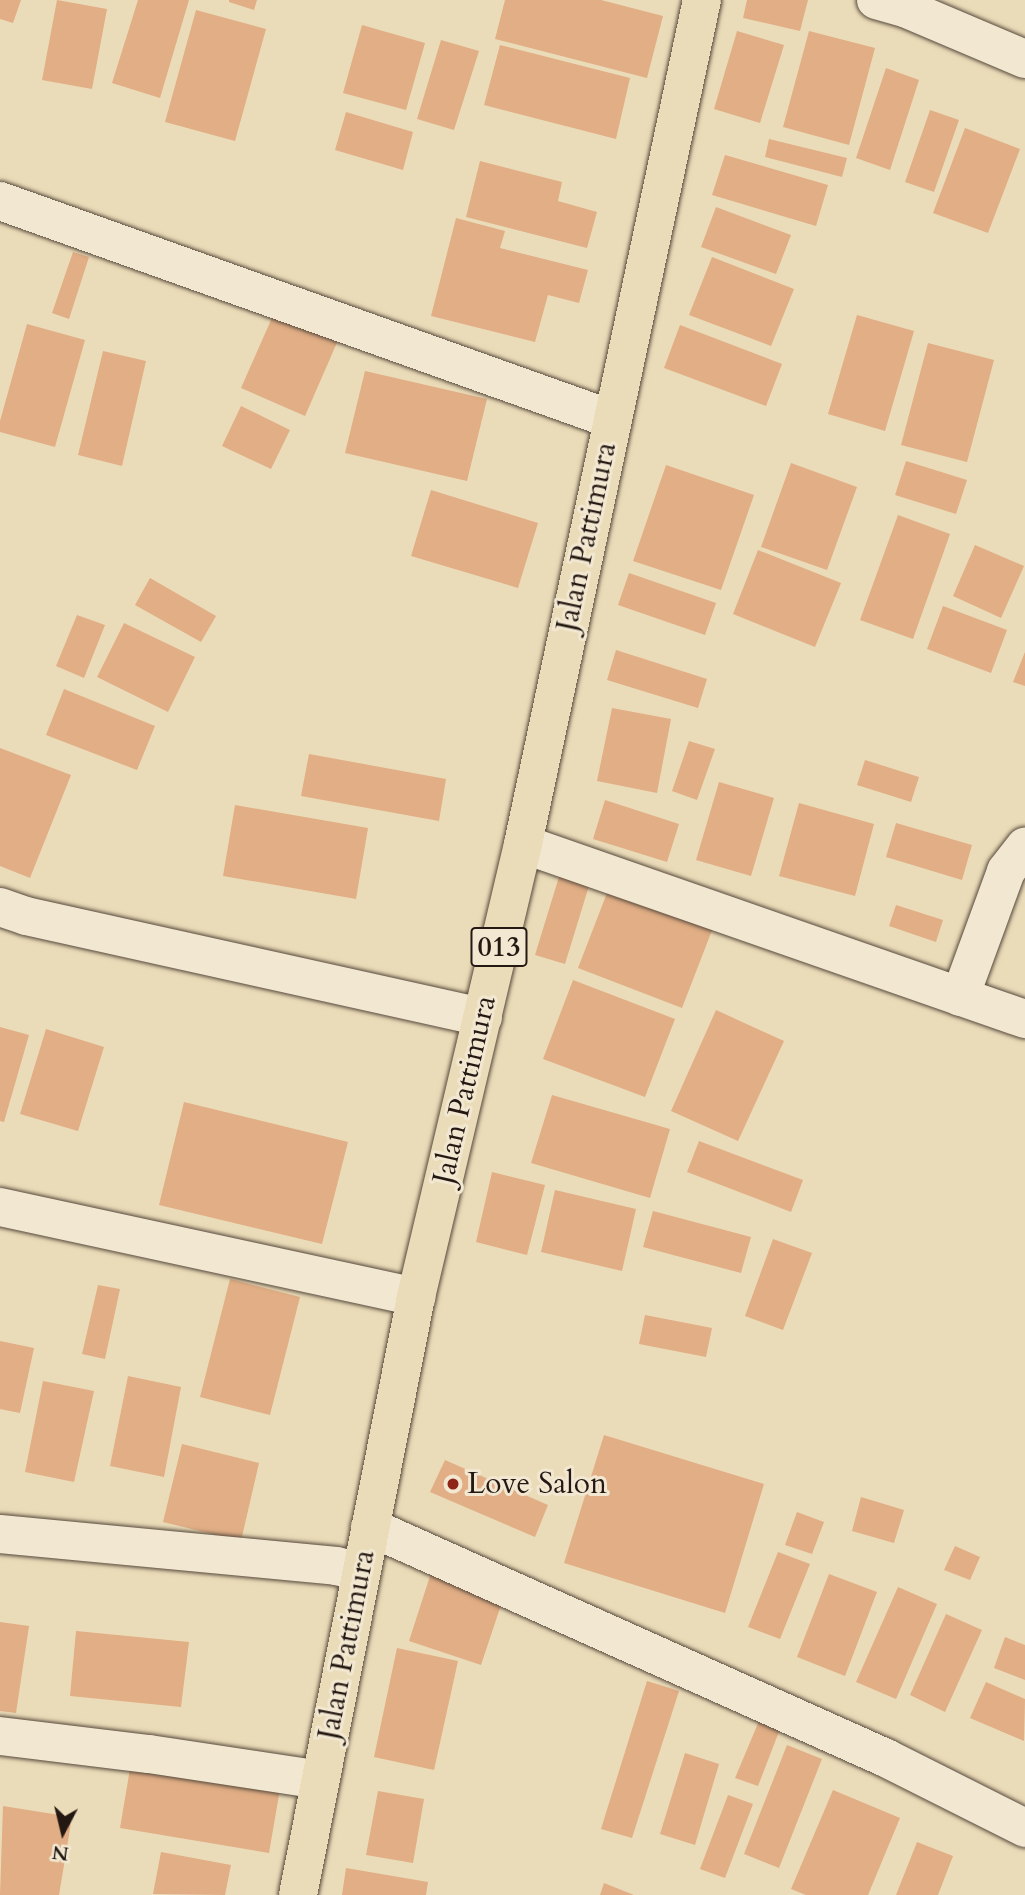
<!DOCTYPE html>
<html>
<head>
<meta charset="utf-8">
<style>
  body { margin:0 }
  #map { position:relative; width:1025px; height:1895px; overflow:hidden; background:#ebdcb9; font-family:Cardo,serif }
  div>[style] { position:absolute }
  .building>* { inset:0; background:#e1ae85 }
  .roads { filter:drop-shadow(0 0 2px #56493c) drop-shadow(0 0 2px #56493c) }
  .minor>* { height:38px; margin:-19px; padding:0 19px; transform-origin:19px; border-radius:19px; background:#f2e8d2 }
  .major>* { height:38px; margin:-19px; padding:0 19px; transform-origin:19px; border-radius:19px; background:#ebdcb9 }
  .dots>* { width:19px; height:19px; translate:-50% -50%; box-sizing:border-box; border:4px solid #f2e8d2; border-radius:50% }
  span { translate:-50% -50%; white-space:nowrap; text-align:center; line-height:1.15; -webkit-text-stroke:6px #f2e8d2; paint-order:stroke }
  .shield-label span { padding:2px 5px; background:#f2e8d2; border:2px solid; border-radius:5px; -webkit-text-stroke-width:0 }
  .shield-label { font-size:28px; color:#241812; font-weight:700 }
  .street-label { font-size:30px; color:#241812 }
  .poi-label { font-size:30px; color:#241812 }
  .left { translate:0 -50%; text-align:left }
  .north { position:absolute; left:28px; top:1797px; width:70px; height:70px; -webkit-text-stroke:5px #f2e8d2; paint-order:stroke; rotate:187deg; font-size:19px; font-weight:700; line-height:28px; text-align:center; color:#241812 }
  .north::after { content:''; display:block; margin:auto; width:24px; height:32px; background:#241812; clip-path:polygon(50% 0,100% 100%,50% 72%,0 100%) }
</style>
</head>
<body>
<div id="map">
  <div class="building">
    <i style="clip-path:polygon(0 0,21px 0,13px 23px,0 19px)"></i>
    <i style="clip-path:polygon(57px 0,107px 9px,92px 89px,42px 80px)"></i>
    <i style="clip-path:polygon(138px 0,189px 0,160px 98px,112px 83px)"></i>
    <i style="clip-path:polygon(229px 0,257px 0,254px 10px,229px 2px)"></i>
    <i style="clip-path:polygon(505px 0,601px 0,663px 16px,647px 78px,495px 39px)"></i>
    <i style="clip-path:polygon(747px 0,808px 0,800px 31px,743px 18px)"></i>
    <i style="clip-path:polygon(196px 10px,266px 29px,235px 141px,165px 122px)"></i>
    <i style="clip-path:polygon(362px 25px,425px 43px,406px 110px,343px 93px)"></i>
    <i style="clip-path:polygon(737px 31px,784px 45px,760px 123px,714px 109px)"></i>
    <i style="clip-path:polygon(809px 31px,875px 48px,849px 145px,783px 127px)"></i>
    <i style="clip-path:polygon(441px 40px,479px 51px,454px 130px,417px 119px)"></i>
    <i style="clip-path:polygon(500px 45px,630px 78px,616px 139px,484px 105px)"></i>
    <i style="clip-path:polygon(886px 68px,919px 80px,890px 170px,856px 158px)"></i>
    <i style="clip-path:polygon(930px 110px,959px 120px,934px 192px,905px 182px)"></i>
    <i style="clip-path:polygon(346px 112px,413px 132px,403px 170px,335px 150px)"></i>
    <i style="clip-path:polygon(965px 128px,1020px 149px,988px 233px,933px 213px)"></i>
    <i style="clip-path:polygon(769px 139px,847px 158px,842px 177px,765px 157px)"></i>
    <i style="clip-path:polygon(725px 155px,828px 185px,816px 226px,712px 195px)"></i>
    <i style="clip-path:polygon(480px 161px,562px 182px,558px 201px,597px 212px,587px 248px,466px 217px)"></i>
    <i style="clip-path:polygon(716px 207px,791px 235px,776px 274px,701px 247px)"></i>
    <i style="clip-path:polygon(456px 218px,505px 231px,500px 248px,588px 270px,579px 303px,548px 295px,535px 342px,431px 316px)"></i>
    <i style="clip-path:polygon(73px 252px,89px 257px,69px 319px,52px 313px)"></i>
    <i style="clip-path:polygon(712px 257px,794px 289px,771px 346px,689px 315px)"></i>
    <i style="clip-path:polygon(275px 311px,339px 338px,305px 416px,241px 388px)"></i>
    <i style="clip-path:polygon(857px 315px,914px 331px,885px 431px,828px 414px)"></i>
    <i style="clip-path:polygon(27px 324px,85px 340px,55px 447px,0 432px,0 421px)"></i>
    <i style="clip-path:polygon(680px 325px,782px 364px,766px 406px,664px 368px)"></i>
    <i style="clip-path:polygon(928px 343px,994px 360px,967px 462px,901px 445px)"></i>
    <i style="clip-path:polygon(103px 351px,146px 361px,122px 466px,78px 455px)"></i>
    <i style="clip-path:polygon(365px 371px,487px 399px,467px 481px,345px 453px)"></i>
    <i style="clip-path:polygon(241px 406px,290px 430px,271px 469px,222px 446px)"></i>
    <i style="clip-path:polygon(906px 461px,967px 480px,956px 514px,895px 495px)"></i>
    <i style="clip-path:polygon(791px 463px,857px 487px,827px 570px,761px 547px)"></i>
    <i style="clip-path:polygon(666px 465px,754px 495px,721px 590px,633px 561px)"></i>
    <i style="clip-path:polygon(431px 490px,538px 523px,518px 588px,411px 556px)"></i>
    <i style="clip-path:polygon(898px 515px,950px 534px,913px 639px,860px 620px)"></i>
    <i style="clip-path:polygon(975px 545px,1024px 566px,1001px 618px,953px 596px)"></i>
    <i style="clip-path:polygon(758px 550px,841px 583px,815px 647px,733px 614px)"></i>
    <i style="clip-path:polygon(629px 573px,716px 603px,705px 635px,618px 605px)"></i>
    <i style="clip-path:polygon(150px 578px,216px 616px,201px 642px,135px 605px)"></i>
    <i style="clip-path:polygon(943px 606px,1007px 630px,991px 673px,927px 649px)"></i>
    <i style="clip-path:polygon(77px 615px,105px 625px,84px 678px,56px 666px)"></i>
    <i style="clip-path:polygon(124px 623px,195px 657px,168px 712px,97px 677px)"></i>
    <i style="clip-path:polygon(616px 650px,707px 679px,698px 708px,607px 680px)"></i>
    <i style="clip-path:polygon(1025px 652px,1025px 686px,1013px 682px)"></i>
    <i style="clip-path:polygon(64px 689px,155px 726px,137px 770px,46px 735px)"></i>
    <i style="clip-path:polygon(612px 708px,671px 719px,657px 793px,597px 781px)"></i>
    <i style="clip-path:polygon(689px 741px,715px 749px,697px 800px,672px 791px)"></i>
    <i style="clip-path:polygon(0 748px,71px 775px,30px 878px,0 866px)"></i>
    <i style="clip-path:polygon(309px 754px,446px 779px,439px 821px,301px 796px)"></i>
    <i style="clip-path:polygon(865px 760px,919px 777px,911px 802px,857px 785px)"></i>
    <i style="clip-path:polygon(719px 782px,774px 798px,751px 876px,696px 860px)"></i>
    <i style="clip-path:polygon(605px 800px,679px 824px,667px 862px,593px 839px)"></i>
    <i style="clip-path:polygon(799px 803px,874px 824px,855px 896px,779px 876px)"></i>
    <i style="clip-path:polygon(235px 805px,368px 828px,356px 899px,223px 876px)"></i>
    <i style="clip-path:polygon(896px 823px,972px 845px,962px 880px,886px 857px)"></i>
    <i style="clip-path:polygon(562px 867px,592px 876px,565px 964px,535px 955px)"></i>
    <i style="clip-path:polygon(612px 880px,716px 920px,682px 1008px,578px 968px)"></i>
    <i style="clip-path:polygon(896px 905px,943px 920px,936px 942px,889px 926px)"></i>
    <i style="clip-path:polygon(573px 980px,675px 1019px,645px 1097px,543px 1059px)"></i>
    <i style="clip-path:polygon(716px 1010px,784px 1041px,738px 1141px,671px 1111px)"></i>
    <i style="clip-path:polygon(0 1027px,29px 1035px,4px 1122px,0 1121px)"></i>
    <i style="clip-path:polygon(46px 1029px,104px 1047px,78px 1131px,20px 1114px)"></i>
    <i style="clip-path:polygon(552px 1095px,670px 1129px,650px 1198px,531px 1163px)"></i>
    <i style="clip-path:polygon(184px 1102px,348px 1142px,322px 1244px,159px 1205px)"></i>
    <i style="clip-path:polygon(699px 1141px,803px 1180px,791px 1212px,687px 1172px)"></i>
    <i style="clip-path:polygon(492px 1172px,545px 1185px,527px 1255px,476px 1242px)"></i>
    <i style="clip-path:polygon(555px 1190px,636px 1209px,622px 1271px,541px 1252px)"></i>
    <i style="clip-path:polygon(653px 1211px,751px 1237px,741px 1273px,643px 1247px)"></i>
    <i style="clip-path:polygon(773px 1239px,812px 1253px,783px 1330px,745px 1316px)"></i>
    <i style="clip-path:polygon(230px 1279px,300px 1297px,270px 1415px,200px 1397px)"></i>
    <i style="clip-path:polygon(98px 1285px,120px 1289px,105px 1359px,82px 1354px)"></i>
    <i style="clip-path:polygon(645px 1315px,712px 1328px,706px 1357px,639px 1344px)"></i>
    <i style="clip-path:polygon(0 1341px,34px 1348px,20px 1413px,0 1409px)"></i>
    <i style="clip-path:polygon(128px 1376px,181px 1387px,164px 1477px,110px 1466px)"></i>
    <i style="clip-path:polygon(43px 1381px,94px 1391px,74px 1482px,25px 1472px)"></i>
    <i style="clip-path:polygon(604px 1435px,764px 1484px,725px 1613px,564px 1563px)"></i>
    <i style="clip-path:polygon(182px 1444px,259px 1463px,241px 1541px,163px 1522px)"></i>
    <i style="clip-path:polygon(445px 1460px,548px 1505px,535px 1537px,430px 1492px)"></i>
    <i style="clip-path:polygon(861px 1497px,904px 1510px,894px 1543px,852px 1531px)"></i>
    <i style="clip-path:polygon(797px 1512px,824px 1522px,812px 1554px,785px 1545px)"></i>
    <i style="clip-path:polygon(955px 1546px,980px 1557px,970px 1580px,944px 1570px)"></i>
    <i style="clip-path:polygon(778px 1552px,810px 1564px,780px 1639px,748px 1627px)"></i>
    <i style="clip-path:polygon(431px 1573px,504px 1596px,481px 1665px,409px 1641px)"></i>
    <i style="clip-path:polygon(829px 1574px,877px 1592px,845px 1676px,797px 1657px)"></i>
    <i style="clip-path:polygon(898px 1587px,937px 1604px,896px 1699px,856px 1682px)"></i>
    <i style="clip-path:polygon(946px 1614px,982px 1630px,945px 1712px,910px 1695px)"></i>
    <i style="clip-path:polygon(0 1622px,29px 1626px,16px 1713px,0 1711px)"></i>
    <i style="clip-path:polygon(76px 1631px,189px 1642px,181px 1707px,70px 1696px)"></i>
    <i style="clip-path:polygon(1005px 1637px,1025px 1645px,1025px 1680px,994px 1668px)"></i>
    <i style="clip-path:polygon(397px 1648px,458px 1661px,434px 1770px,374px 1757px)"></i>
    <i style="clip-path:polygon(647px 1681px,679px 1691px,632px 1838px,601px 1829px)"></i>
    <i style="clip-path:polygon(986px 1682px,1025px 1699px,1024px 1741px,970px 1718px)"></i>
    <i style="clip-path:polygon(759px 1721px,780px 1729px,758px 1786px,735px 1778px)"></i>
    <i style="clip-path:polygon(787px 1745px,822px 1759px,779px 1868px,744px 1854px)"></i>
    <i style="clip-path:polygon(685px 1753px,719px 1764px,695px 1845px,660px 1834px)"></i>
    <i style="clip-path:polygon(131px 1763px,280px 1789px,269px 1853px,120px 1828px)"></i>
    <i style="clip-path:polygon(833px 1790px,900px 1818px,868px 1895px,806px 1895px,791px 1889px)"></i>
    <i style="clip-path:polygon(378px 1791px,424px 1799px,413px 1863px,366px 1855px)"></i>
    <i style="clip-path:polygon(728px 1795px,753px 1804px,725px 1878px,700px 1869px)"></i>
    <i style="clip-path:polygon(3px 1806px,72px 1817px,59px 1895px,0 1895px)"></i>
    <i style="clip-path:polygon(917px 1842px,953px 1856px,938px 1895px,896px 1895px)"></i>
    <i style="clip-path:polygon(161px 1852px,231px 1865px,225px 1895px,153px 1894px)"></i>
    <i style="clip-path:polygon(346px 1868px,428px 1882px,426px 1895px,342px 1895px)"></i>
    <i style="clip-path:polygon(604px 1883px,634px 1895px,600px 1895px)"></i>
  </div>
  <div class="roads">
    <div class="minor">
      <i style="left:876px;top:0;width:32px;rotate:16deg"></i>
      <i style="left:907px;top:9px;width:128px;rotate:23deg"></i>
      <i style="left:0;top:201px;width:649px;rotate:19.64deg"></i>
      <i style="left:523px;top:844px;width:532px;rotate:19.22deg"></i>
      <i style="left:0;top:907px;width:28px;rotate:19deg"></i>
      <i style="left:26px;top:916px;width:468px;rotate:12.5deg"></i>
      <i style="left:960px;top:997px;width:134px;rotate:-69.9deg"></i>
      <i style="left:1006px;top:871px;width:31px;rotate:-52deg"></i>
      <i style="left:0;top:1207px;width:426px;rotate:12.2deg"></i>
      <i style="left:370px;top:1527px;width:565px;rotate:24.12deg"></i>
      <i style="left:886px;top:1758px;width:156px;rotate:26.7deg"></i>
      <i style="left:0;top:1534px;width:338px;rotate:5.4deg"></i>
      <i style="left:336px;top:1566px;width:26px;rotate:13deg"></i>
      <i style="left:0;top:1736px;width:150px;rotate:6.9deg"></i>
      <i style="left:149px;top:1754px;width:173px;rotate:8.6deg"></i>
    </div>
    <div class="major">
      <i style="left:298px;top:1895px;width:610px;rotate:-78.84deg"></i>
      <i style="left:416px;top:1297px;width:465px;rotate:-76.7deg"></i>
      <i style="left:523px;top:844px;width:863px;rotate:-78.03deg"></i>
    </div>
  </div>
  <div class="dots">
    <i style="left:453px;top:1484px;background:#8f2418"></i>
  </div>
  <div class="shield-label">
    <span style="left:499px;top:947px">013</span>
  </div>
  <div class="street-label">
    <span style="left:587px;top:537px;rotate:-78deg">Jalan Pattimura</span>
    <span style="left:465px;top:1090px;rotate:-77deg">Jalan Pattimura</span>
    <span style="left:347px;top:1645px;rotate:-79deg">Jalan Pattimura</span>
  </div>
  <div class="poi-label">
    <span class="left" style="left:467px;top:1484px">Love Salon</span>
  </div>
  <div class="north">N</div>
</div>
</body>
</html>
